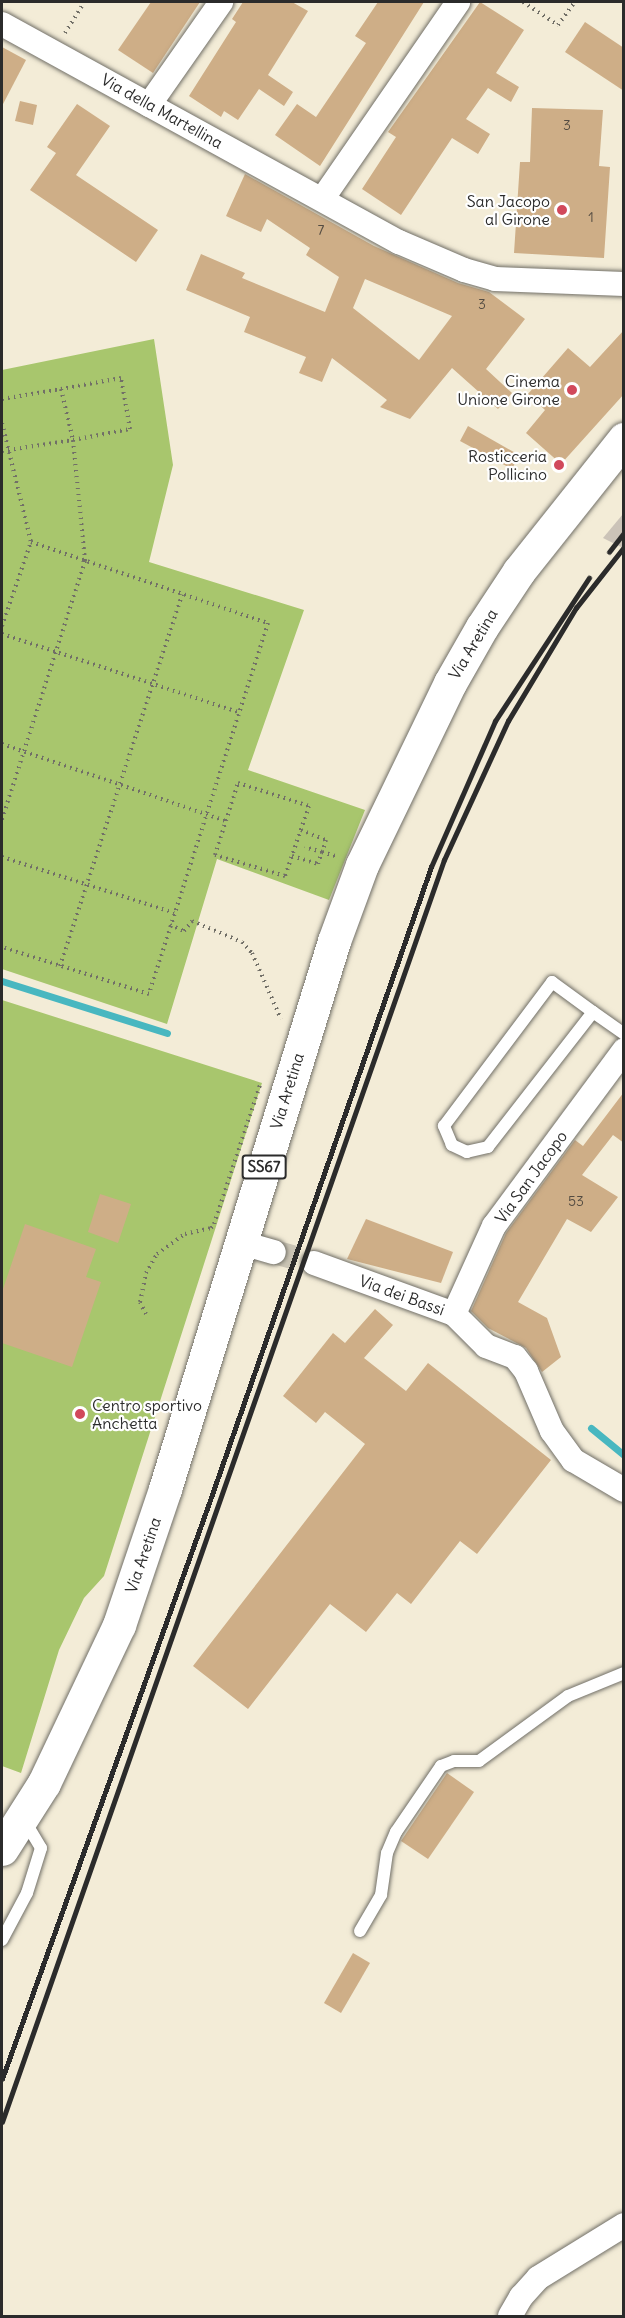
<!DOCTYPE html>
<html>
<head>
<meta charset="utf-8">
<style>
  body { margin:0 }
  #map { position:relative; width:625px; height:2318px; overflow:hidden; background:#f3ecd7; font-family:Delius,sans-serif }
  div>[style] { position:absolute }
  .industrial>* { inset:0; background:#cbc3b8 }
  .green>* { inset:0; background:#a8c66d }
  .stream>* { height:7px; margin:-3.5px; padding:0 3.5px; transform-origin:3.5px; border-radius:3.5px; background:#48b7c0 }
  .building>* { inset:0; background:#ceae87 }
  .minor-tunnel>* { height:24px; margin-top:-12px; transform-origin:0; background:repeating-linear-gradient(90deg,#cbc5b5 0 24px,transparent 0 36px) }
  .path>* { height:4px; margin-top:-2px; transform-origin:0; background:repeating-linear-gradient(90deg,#716f67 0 1.5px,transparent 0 6px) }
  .roads { filter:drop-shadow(0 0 2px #716f67) drop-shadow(0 0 2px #716f67) }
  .service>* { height:12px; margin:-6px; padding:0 6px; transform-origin:6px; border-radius:6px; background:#fff }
  .minor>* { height:24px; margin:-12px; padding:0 12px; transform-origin:12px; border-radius:12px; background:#fff }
  .primary>* { height:33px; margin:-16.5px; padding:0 16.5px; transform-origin:16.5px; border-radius:16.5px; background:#fff }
  .rail>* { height:4.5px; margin:-2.25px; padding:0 2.25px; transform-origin:2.25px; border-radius:2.25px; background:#2b2b2b }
  .dots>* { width:16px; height:16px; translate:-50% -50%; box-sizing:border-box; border:3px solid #fff; border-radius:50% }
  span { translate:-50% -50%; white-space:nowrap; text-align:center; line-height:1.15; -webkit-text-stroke:4.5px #fff; paint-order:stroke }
  .number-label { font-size:14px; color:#544c42 }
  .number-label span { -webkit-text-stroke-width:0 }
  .shield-label span { padding:2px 4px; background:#fff; border:2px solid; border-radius:4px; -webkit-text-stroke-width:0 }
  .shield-label { font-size:15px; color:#2b2b2b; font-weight:700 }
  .street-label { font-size:16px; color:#2b2b2b }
  .poi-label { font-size:16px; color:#2b2b2b }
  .right { translate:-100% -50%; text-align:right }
  .left { translate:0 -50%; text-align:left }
  .frame { position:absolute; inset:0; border:3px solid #2b2b2b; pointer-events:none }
</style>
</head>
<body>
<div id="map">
  <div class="industrial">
    <i style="clip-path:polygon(623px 514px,623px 548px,603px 538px)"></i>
  </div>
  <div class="green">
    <i style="clip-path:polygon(154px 339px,173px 465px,149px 562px,304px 610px,248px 770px,365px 810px,329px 900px,217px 859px,167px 1024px,2px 969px,2px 370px)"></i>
    <i style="clip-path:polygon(2px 1000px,262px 1083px,104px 1576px,84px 1598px,59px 1650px,21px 1773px,2px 1766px)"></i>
  </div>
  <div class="stream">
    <i style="left:2px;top:981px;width:173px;rotate:17.5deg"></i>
    <i style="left:591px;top:1428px;width:43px;rotate:39.3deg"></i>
  </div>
  <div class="building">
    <i style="clip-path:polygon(151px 2px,200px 2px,153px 73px,118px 50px)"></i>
    <i style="clip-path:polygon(243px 2px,292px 2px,308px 11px,268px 75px,293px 92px,284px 106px,259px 89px,238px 120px,224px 111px,221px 117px,189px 96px,236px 22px,232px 19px)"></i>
    <i style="clip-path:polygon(378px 2px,424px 2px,320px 166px,275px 135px,297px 104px,316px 117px,366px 43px,355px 36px)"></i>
    <i style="clip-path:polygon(480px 2px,524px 30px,496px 73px,519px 87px,511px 102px,488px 88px,466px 119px,490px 134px,478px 154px,452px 138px,401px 215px,362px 189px,396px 137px,388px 132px)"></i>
    <i style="clip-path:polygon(585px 22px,624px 48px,624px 91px,565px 52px)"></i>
    <i style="clip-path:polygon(2px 47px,26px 60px,2px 106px)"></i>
    <i style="clip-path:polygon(20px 101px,37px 105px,33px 125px,15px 121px)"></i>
    <i style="clip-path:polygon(77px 104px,110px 126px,76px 175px,158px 230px,136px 262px,30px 190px,56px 153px,47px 147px)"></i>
    <i style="clip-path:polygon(532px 108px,603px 110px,599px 166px,610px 167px,604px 258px,514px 253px,520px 162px,530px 162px)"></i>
    <i style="clip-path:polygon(evenodd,245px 174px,374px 246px,458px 283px,489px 292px,525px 319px,486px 369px,512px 393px,498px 409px,452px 368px,410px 419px,380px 407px,387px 400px,332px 358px,322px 382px,299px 373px,306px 357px,244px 332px,250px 317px,186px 290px,201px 254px,245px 273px,242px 278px,325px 312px,339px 277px,306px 255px,310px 248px,267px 219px,261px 232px,226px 216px,245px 174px,365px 279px,452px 316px,419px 360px,353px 308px,365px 279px)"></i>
    <i style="clip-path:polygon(624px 330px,624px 394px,561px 464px,526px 433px,545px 410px,528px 394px,568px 348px,590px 367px)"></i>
    <i style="clip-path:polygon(468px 426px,519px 455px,512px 469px,460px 441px)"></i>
    <i style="clip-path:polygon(624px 1092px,624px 1143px,613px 1135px,582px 1175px,618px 1197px,591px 1232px,567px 1219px,518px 1302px,547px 1318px,561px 1357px,542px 1372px,526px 1348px,488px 1328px,471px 1311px,506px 1233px,575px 1140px,583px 1146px)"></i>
    <i style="clip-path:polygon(100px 1194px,131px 1204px,118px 1243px,88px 1232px)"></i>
    <i style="clip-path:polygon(366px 1219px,453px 1252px,441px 1283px,347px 1259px)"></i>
    <i style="clip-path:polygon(25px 1224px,96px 1249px,86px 1277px,101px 1282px,72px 1367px,2px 1343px,2px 1292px)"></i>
    <i style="clip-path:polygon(375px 1309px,393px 1325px,364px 1358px,406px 1391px,428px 1363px,551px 1460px,477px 1554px,460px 1541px,411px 1604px,397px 1593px,366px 1632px,330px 1604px,248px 1709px,193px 1666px,365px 1444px,325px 1412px,316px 1423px,283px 1396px,333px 1333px,345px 1343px)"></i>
    <i style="clip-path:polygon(447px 1773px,474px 1792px,428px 1859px,401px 1841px)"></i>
    <i style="clip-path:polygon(353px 1953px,370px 1963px,341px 2013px,324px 2003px)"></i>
  </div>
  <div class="minor-tunnel">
    <i style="left:274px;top:1252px;width:41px;rotate:15.4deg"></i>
  </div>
  <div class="path">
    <i style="left:523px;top:2px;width:42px;rotate:33.3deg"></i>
    <i style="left:558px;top:25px;width:29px;rotate:-54deg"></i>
    <i style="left:65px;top:33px;width:36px;rotate:-58deg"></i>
    <i style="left:2px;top:399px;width:60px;rotate:-9.6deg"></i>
    <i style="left:2px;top:423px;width:122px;rotate:76.3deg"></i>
    <i style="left:2px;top:451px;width:72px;rotate:-8.8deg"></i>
    <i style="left:73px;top:440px;width:58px;rotate:-10.9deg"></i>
    <i style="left:130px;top:429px;width:52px;rotate:-100deg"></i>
    <i style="left:121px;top:378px;width:61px;rotate:169.6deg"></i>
    <i style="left:61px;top:389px;width:52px;rotate:76.8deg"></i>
    <i style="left:73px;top:440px;width:122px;rotate:84.3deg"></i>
    <i style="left:85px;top:561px;width:272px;rotate:107.8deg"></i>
    <i style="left:2px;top:626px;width:89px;rotate:-71deg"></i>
    <i style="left:31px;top:542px;width:250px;rotate:18.9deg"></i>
    <i style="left:268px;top:623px;width:390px;rotate:107.8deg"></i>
    <i style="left:149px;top:994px;width:154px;rotate:-162.3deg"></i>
    <i style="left:2px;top:634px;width:249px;rotate:18.3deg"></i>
    <i style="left:2px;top:744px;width:237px;rotate:19deg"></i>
    <i style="left:238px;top:783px;width:75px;rotate:17.9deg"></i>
    <i style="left:309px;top:806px;width:74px;rotate:108.9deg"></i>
    <i style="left:285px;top:876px;width:73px;rotate:-163.3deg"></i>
    <i style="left:215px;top:855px;width:76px;rotate:-72.3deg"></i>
    <i style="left:301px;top:830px;width:27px;rotate:22deg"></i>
    <i style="left:326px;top:840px;width:13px;rotate:108deg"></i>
    <i style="left:322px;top:852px;width:18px;rotate:-164deg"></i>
    <i style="left:292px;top:856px;width:27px;rotate:17deg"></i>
    <i style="left:318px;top:864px;width:13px;rotate:-72deg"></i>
    <i style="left:322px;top:852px;width:17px;rotate:17deg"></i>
    <i style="left:2px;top:857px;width:181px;rotate:18deg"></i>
    <i style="left:170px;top:925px;width:15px;rotate:23deg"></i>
    <i style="left:184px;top:931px;width:13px;rotate:-51deg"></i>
    <i style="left:192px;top:921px;width:54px;rotate:22.8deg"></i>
    <i style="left:242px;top:942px;width:15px;rotate:48deg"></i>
    <i style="left:252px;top:953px;width:72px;rotate:66.3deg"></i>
    <i style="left:60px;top:966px;width:391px;rotate:-71.8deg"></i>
    <i style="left:146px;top:1314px;width:13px;rotate:-117deg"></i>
    <i style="left:140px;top:1302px;width:30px;rotate:-78deg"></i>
    <i style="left:146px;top:1273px;width:22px;rotate:-60deg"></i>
    <i style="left:157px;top:1254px;width:34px;rotate:-36deg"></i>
    <i style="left:185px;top:1234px;width:27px;rotate:-13deg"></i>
    <i style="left:211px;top:1228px;width:5px;rotate:-53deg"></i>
    <i style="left:214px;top:1224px;width:146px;rotate:-71.7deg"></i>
  </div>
  <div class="roads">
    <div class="service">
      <i style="left:593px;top:1012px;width:171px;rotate:127.9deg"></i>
      <i style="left:488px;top:1147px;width:22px;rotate:167deg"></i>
      <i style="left:467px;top:1152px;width:17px;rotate:-155deg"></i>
      <i style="left:452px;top:1145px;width:21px;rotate:-113deg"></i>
      <i style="left:444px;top:1126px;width:180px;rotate:-53.1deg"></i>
      <i style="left:552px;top:982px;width:51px;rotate:36.2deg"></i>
      <i style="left:593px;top:1012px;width:38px;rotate:35deg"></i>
      <i style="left:360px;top:1931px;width:42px;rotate:-59.7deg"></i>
      <i style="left:381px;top:1895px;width:42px;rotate:-81.9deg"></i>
      <i style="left:387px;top:1853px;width:23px;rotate:-67deg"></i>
      <i style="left:396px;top:1832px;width:80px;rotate:-55.7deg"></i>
      <i style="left:441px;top:1766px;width:14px;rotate:-21deg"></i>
      <i style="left:454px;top:1761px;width:25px"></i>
      <i style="left:479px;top:1761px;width:110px;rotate:-36.1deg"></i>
      <i style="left:568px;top:1696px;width:61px;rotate:-22.3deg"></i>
      <i style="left:2px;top:1940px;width:53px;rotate:-62deg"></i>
      <i style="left:27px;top:1893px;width:47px;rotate:-72.7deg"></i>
      <i style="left:41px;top:1848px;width:33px;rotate:-121deg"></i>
    </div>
    <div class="minor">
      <i style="left:2px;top:24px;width:453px;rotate:28.8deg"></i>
      <i style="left:399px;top:242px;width:71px;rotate:23.3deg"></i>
      <i style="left:464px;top:270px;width:32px;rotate:16deg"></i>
      <i style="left:495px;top:279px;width:129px;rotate:2.2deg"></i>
      <i style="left:149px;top:105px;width:126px;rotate:-55deg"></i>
      <i style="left:323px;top:198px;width:238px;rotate:-55.4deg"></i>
      <i style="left:242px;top:1243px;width:33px;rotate:16deg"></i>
      <i style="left:314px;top:1263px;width:149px;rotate:20deg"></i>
      <i style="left:454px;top:1314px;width:45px;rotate:45deg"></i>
      <i style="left:486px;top:1346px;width:31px;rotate:21deg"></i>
      <i style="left:515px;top:1357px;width:18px;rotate:52deg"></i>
      <i style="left:526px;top:1371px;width:65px;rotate:66.6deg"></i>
      <i style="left:552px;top:1431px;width:36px;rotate:54deg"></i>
      <i style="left:573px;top:1460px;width:59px;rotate:30.5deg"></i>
      <i style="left:454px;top:1314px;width:97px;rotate:-65.6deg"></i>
      <i style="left:494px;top:1226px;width:219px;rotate:-53.5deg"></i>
      <i style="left:510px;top:2316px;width:22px;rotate:-60deg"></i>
      <i style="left:521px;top:2297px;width:25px;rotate:-48deg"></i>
      <i style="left:538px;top:2278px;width:101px;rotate:-31.6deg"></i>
    </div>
    <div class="primary">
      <i style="left:2px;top:1849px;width:78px;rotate:-57.5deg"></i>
      <i style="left:44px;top:1783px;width:175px;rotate:-64.6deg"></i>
      <i style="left:119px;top:1625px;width:144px;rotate:-71.3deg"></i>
      <i style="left:165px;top:1489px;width:573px;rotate:-72.86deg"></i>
      <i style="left:334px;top:941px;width:81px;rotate:-69.8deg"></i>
      <i style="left:362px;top:865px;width:202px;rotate:-64.2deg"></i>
      <i style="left:450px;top:683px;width:64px;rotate:-60.3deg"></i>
      <i style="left:482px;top:627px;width:67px;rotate:-56.5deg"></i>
      <i style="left:519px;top:571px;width:169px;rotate:-51.5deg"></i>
    </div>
  </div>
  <div class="rail">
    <i style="left:609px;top:552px;width:24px;rotate:-52deg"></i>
    <i style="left:2px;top:2079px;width:609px;rotate:-70.23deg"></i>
    <i style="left:208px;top:1506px;width:677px;rotate:-70.76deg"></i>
    <i style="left:431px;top:867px;width:159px;rotate:-66.3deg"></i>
    <i style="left:495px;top:721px;width:171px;rotate:-56.7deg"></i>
    <i style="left:2px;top:2122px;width:1337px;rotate:-70.7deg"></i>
    <i style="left:444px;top:860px;width:153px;rotate:-65.3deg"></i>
    <i style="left:508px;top:721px;width:132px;rotate:-59deg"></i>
    <i style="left:576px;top:608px;width:78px;rotate:-51.8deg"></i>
  </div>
  <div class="dots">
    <i style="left:562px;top:210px;background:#d1495b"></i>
    <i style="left:572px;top:390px;background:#d1495b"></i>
    <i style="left:559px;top:465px;background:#d1495b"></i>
    <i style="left:80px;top:1414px;background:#d1495b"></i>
  </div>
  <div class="number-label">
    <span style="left:567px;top:125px">3</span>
    <span style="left:591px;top:217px">1</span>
    <span style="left:321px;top:230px">7</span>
    <span style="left:482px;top:304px">3</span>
    <span style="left:576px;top:1201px">53</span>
  </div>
  <div class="shield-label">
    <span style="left:264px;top:1167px">SS67</span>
  </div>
  <div class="street-label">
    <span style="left:162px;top:111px;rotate:29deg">Via della Martellina</span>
    <span style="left:473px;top:644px;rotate:-59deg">Via Aretina</span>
    <span style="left:287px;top:1091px;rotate:-73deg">Via Aretina</span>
    <span style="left:531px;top:1177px;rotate:-54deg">Via San Jacopo</span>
    <span style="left:402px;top:1295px;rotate:20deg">Via dei Bassi</span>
    <span style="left:143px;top:1555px;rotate:-71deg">Via Aretina</span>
  </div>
  <div class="poi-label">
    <span class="right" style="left:550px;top:210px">San Jacopo<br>al Girone</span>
    <span class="right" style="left:560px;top:390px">Cinema<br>Unione Girone</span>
    <span class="right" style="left:547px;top:465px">Rosticceria<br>Pollicino</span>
    <span class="left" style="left:92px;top:1414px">Centro sportivo<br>Anchetta</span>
  </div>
  <div class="frame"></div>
</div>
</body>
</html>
